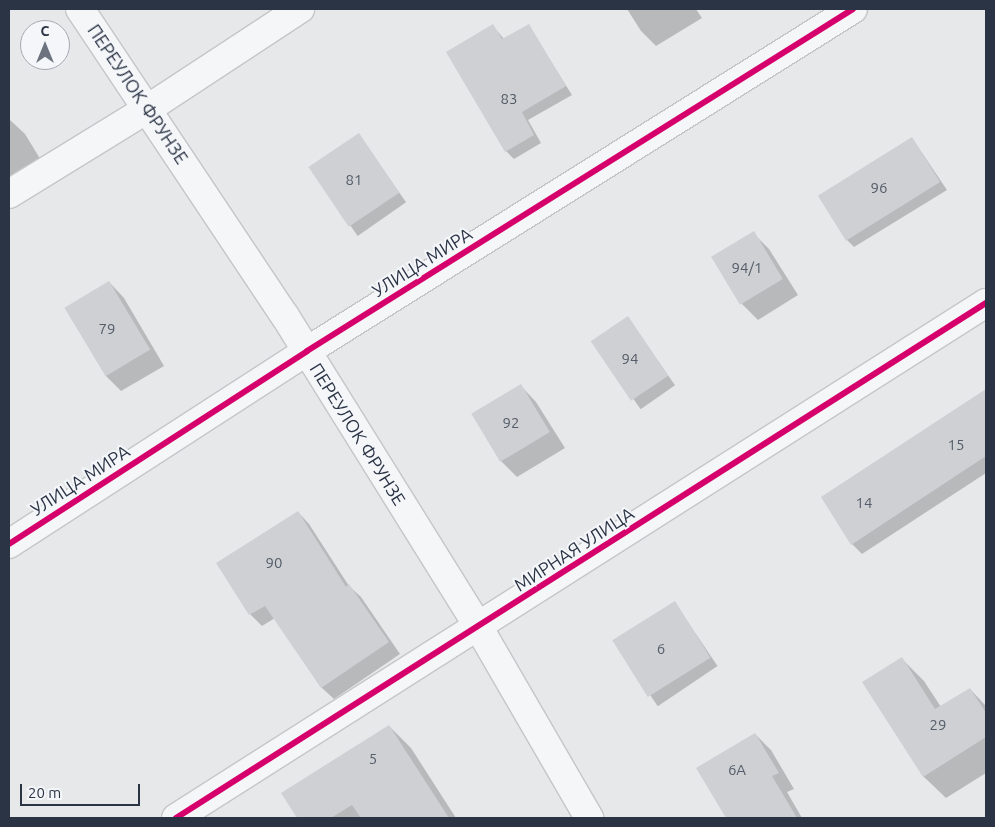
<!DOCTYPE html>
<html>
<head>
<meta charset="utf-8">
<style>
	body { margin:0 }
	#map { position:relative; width:995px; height:827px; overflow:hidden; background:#e6e8ea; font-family:Ubuntu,sans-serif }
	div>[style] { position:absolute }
	.shadow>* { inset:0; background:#0003; transform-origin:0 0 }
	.building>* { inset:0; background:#ced0d3; transform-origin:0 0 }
	.roads { filter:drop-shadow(1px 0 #c4c6c8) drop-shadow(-1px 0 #c4c6c8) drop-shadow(0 1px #c4c6c8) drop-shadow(0 -1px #c4c6c8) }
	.minor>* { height:28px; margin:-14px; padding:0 14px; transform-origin:14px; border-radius:14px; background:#f5f6f7 }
	.tertiary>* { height:28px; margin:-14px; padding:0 14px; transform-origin:14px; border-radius:14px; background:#f5f6f7 }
	.cycleway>* { height:6px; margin:-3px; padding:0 3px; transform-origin:3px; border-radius:3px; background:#d6006c }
	span { translate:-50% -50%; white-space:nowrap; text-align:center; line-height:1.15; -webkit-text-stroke:4px #f4f6f9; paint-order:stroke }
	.number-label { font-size:15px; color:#545c69 }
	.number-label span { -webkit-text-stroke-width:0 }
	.street-label { font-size:18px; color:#2b3445 }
	.frame { position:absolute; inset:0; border:10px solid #2b3445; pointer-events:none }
	.north { position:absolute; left:20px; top:20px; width:50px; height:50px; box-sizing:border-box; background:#f4f6f9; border:1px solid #a4a8b1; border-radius:50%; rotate:0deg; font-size:14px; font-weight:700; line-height:20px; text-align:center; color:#2b3445 }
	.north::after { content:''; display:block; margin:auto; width:18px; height:22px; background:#6c737f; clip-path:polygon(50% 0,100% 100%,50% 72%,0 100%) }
	.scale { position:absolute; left:20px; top:784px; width:120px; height:22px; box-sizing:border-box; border:2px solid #2b3445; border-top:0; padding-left:6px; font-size:15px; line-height:18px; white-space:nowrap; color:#2b3445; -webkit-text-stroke:4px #f4f6f9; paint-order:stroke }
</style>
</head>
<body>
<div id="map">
	<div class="shadow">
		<i style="clip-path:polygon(627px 9px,696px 9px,702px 18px,656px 46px,641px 31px)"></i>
		<i style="clip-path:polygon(528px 25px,572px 95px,528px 120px,541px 143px,514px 159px,506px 151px,493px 26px,504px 39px)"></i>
		<i style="clip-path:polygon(9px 119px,25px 134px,50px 175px,9px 202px)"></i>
		<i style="left:359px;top:135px;width:82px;height:59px;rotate:55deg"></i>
		<i style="clip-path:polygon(912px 138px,947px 190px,854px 247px,846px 239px)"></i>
		<i style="clip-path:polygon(753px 233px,769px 249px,798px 295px,758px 320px,742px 304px)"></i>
		<i style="clip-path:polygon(109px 282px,124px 298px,164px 366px,121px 391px,106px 376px,66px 308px)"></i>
		<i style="left:628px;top:318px;width:82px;height:42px;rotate:55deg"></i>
		<i style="clip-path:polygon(521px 386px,536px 402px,565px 448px,517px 477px,501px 461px,473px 415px)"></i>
		<i style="clip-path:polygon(986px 390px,986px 473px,862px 554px,852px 544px,822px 497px)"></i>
		<i style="clip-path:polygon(298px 512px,309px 524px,349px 586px,361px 597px,400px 654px,334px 699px,322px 688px,275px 618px,262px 626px,250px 614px)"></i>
		<i style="left:675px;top:603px;width:76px;height:72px;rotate:56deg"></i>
		<i style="clip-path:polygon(902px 659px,924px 681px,941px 707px,970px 689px,986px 706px,986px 773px,946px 798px,924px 777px,864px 683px)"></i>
		<i style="clip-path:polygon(389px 726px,411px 748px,456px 818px,299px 818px,283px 794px)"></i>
		<i style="clip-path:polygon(755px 734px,771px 750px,794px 789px,787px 792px,802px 818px,732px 818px,720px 807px)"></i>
	</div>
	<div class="building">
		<i style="clip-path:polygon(493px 24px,502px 39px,529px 24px,566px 86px,522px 112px,534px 135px,505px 152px,446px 52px)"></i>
		<i style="left:359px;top:133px;width:72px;height:61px;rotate:56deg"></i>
		<i style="left:912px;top:137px;width:53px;height:111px;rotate:58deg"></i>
		<i style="left:754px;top:231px;width:56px;height:50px;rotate:59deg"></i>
		<i style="left:109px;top:281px;width:80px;height:52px;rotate:59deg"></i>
		<i style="left:628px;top:316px;width:72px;height:45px;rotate:56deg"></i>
		<i style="left:521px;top:384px;width:56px;height:58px;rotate:59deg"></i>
		<i style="clip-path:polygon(986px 389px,986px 456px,851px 545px,821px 497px)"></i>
		<i style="clip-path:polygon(298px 511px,346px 587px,349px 584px,389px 642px,321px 688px,265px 606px,249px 615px,216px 563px)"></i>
		<i style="left:675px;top:601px;width:67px;height:74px;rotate:58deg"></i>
		<i style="clip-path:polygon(902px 657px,935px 709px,970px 688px,986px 713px,986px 737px,923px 777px,862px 682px)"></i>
		<i style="clip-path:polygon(389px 725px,449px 818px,361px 818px,352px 805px,331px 818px,297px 818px,281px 793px)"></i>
		<i style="clip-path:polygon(755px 733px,779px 773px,772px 776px,797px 818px,726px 818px,696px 768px)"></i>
	</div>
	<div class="roads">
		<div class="minor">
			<i style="left:80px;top:9px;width:369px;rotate:56.3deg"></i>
			<i style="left:285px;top:316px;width:367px;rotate:58.1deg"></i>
			<i style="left:479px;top:628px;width:220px;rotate:59.9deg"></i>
			<i style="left:9px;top:194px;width:164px;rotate:-31.6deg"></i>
			<i style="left:149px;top:108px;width:181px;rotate:-33.3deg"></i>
			<i style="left:176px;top:818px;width:960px;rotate:-32.45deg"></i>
		</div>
		<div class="tertiary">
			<i style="left:9px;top:544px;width:355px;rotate:-32.9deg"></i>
			<i style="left:307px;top:351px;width:644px;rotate:-32.06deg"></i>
		</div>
	</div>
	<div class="cycleway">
		<i style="left:9px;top:544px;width:355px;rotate:-32.9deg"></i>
		<i style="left:307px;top:351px;width:644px;rotate:-32.06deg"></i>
		<i style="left:176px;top:818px;width:960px;rotate:-32.45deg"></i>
	</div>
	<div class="number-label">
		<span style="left:509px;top:99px">83</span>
		<span style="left:354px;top:180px">81</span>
		<span style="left:879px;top:188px">96</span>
		<span style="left:747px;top:268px">94/1</span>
		<span style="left:107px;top:329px">79</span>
		<span style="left:630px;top:359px">94</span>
		<span style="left:511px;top:423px">92</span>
		<span style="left:956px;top:445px">15</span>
		<span style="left:864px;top:503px">14</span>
		<span style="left:274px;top:563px">90</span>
		<span style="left:661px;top:649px">6</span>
		<span style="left:938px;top:725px">29</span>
		<span style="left:373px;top:759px">5</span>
		<span style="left:737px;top:770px">6А</span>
	</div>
	<div class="street-label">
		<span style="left:138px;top:94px;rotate:56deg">ПЕРЕУЛОК ФРУНЗЕ</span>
		<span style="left:422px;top:262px;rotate:-32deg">УЛИЦА МИРА</span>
		<span style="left:358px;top:434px;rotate:58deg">ПЕРЕУЛОК ФРУНЗЕ</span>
		<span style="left:80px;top:480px;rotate:-33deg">УЛИЦА МИРА</span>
		<span style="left:574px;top:549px;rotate:-33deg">МИРНАЯ УЛИЦА</span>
	</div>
	<div class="frame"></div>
	<div class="north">С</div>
	<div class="scale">20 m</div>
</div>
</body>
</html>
